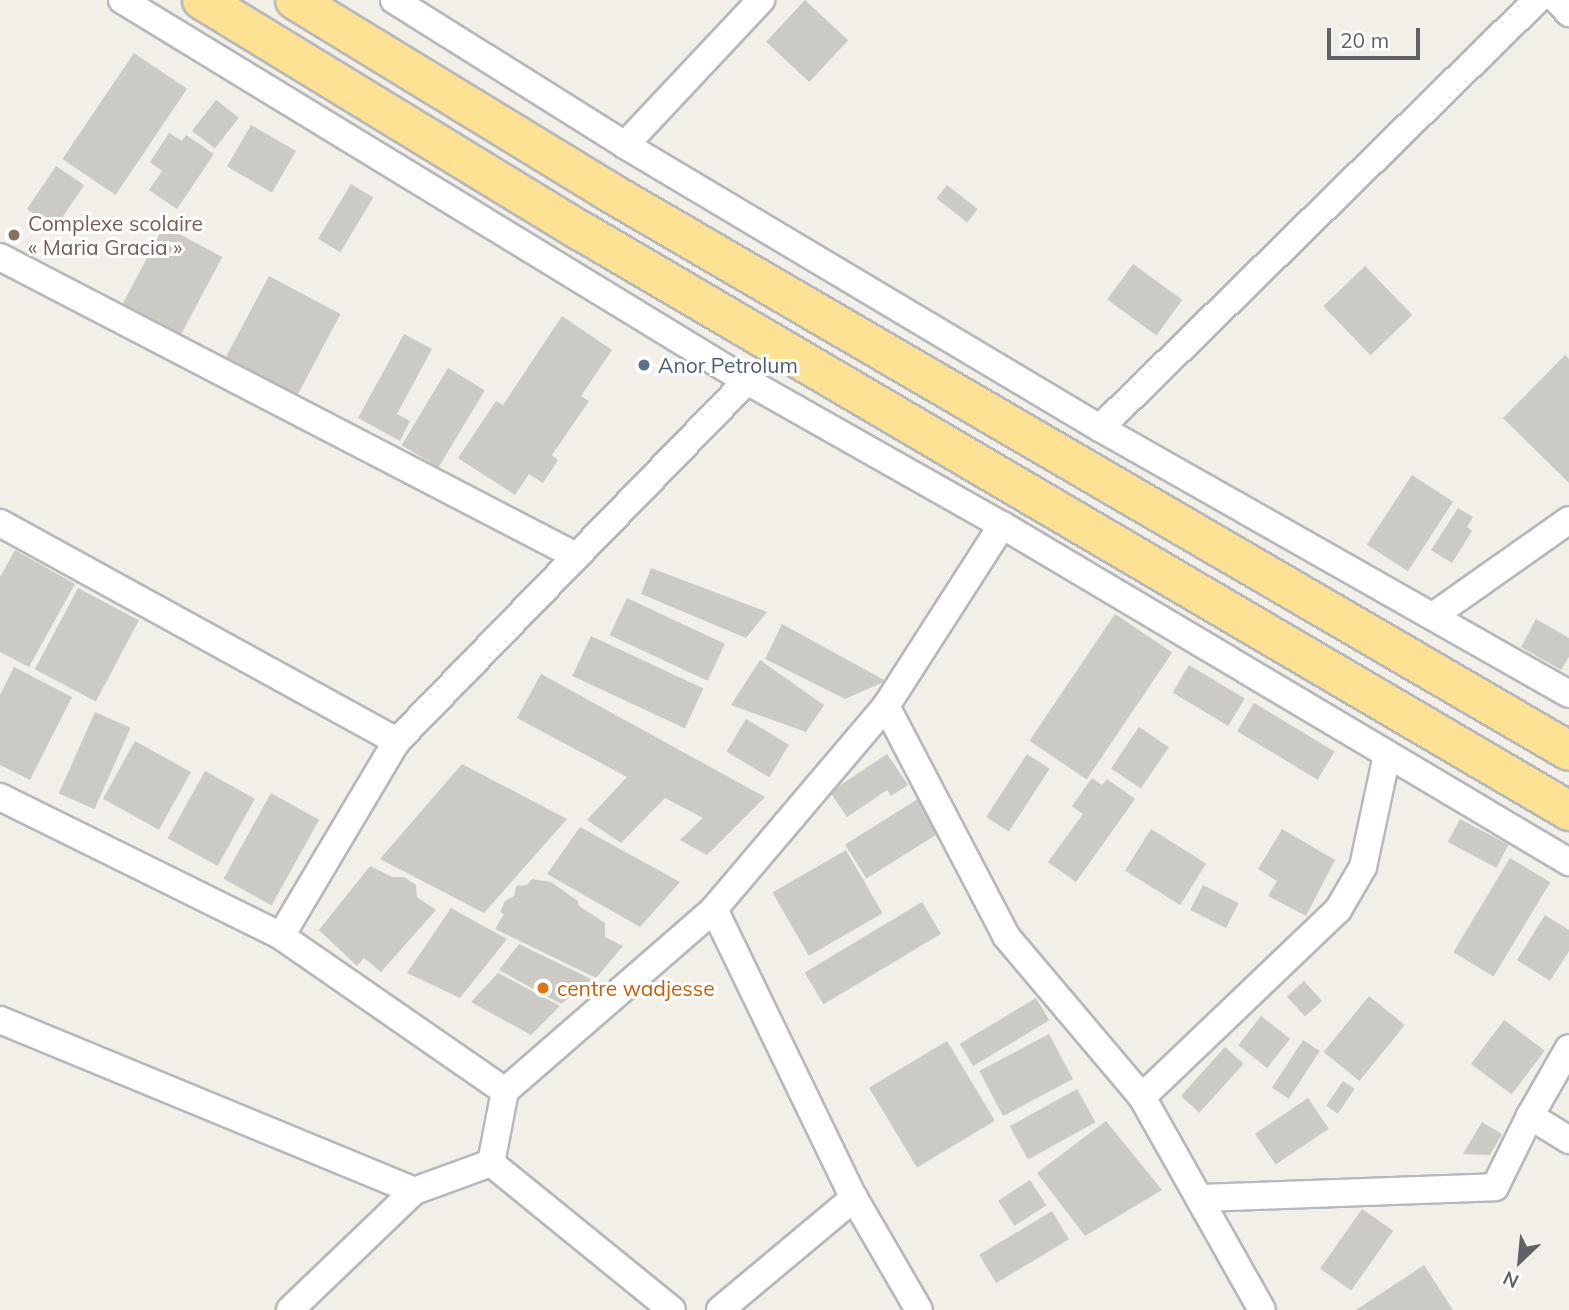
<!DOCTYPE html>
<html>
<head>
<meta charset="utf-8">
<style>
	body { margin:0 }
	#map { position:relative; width:1569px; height:1310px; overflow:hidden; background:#f1efe8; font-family:Mulish,sans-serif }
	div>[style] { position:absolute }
	.building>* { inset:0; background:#cccac5; transform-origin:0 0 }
	.roads { filter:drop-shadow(2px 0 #b5b8bc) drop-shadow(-2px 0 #b5b8bc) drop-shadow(0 2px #b5b8bc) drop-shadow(0 -2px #b5b8bc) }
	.street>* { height:26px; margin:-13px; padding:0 13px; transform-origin:13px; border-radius:13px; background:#fff }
	.highway>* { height:38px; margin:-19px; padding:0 19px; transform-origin:19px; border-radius:19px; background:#fde293 }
	.dots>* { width:19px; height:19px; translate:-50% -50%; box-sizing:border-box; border:4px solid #fff; border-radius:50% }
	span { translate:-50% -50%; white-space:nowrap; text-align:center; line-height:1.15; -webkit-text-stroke:6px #fff; paint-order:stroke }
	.education-label { font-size:21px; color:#785e54 }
	.left { translate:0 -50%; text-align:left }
	.service-label { font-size:21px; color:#4e5e75 }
	.food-label { font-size:21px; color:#c56008 }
	.north { position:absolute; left:1485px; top:1226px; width:70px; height:70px; -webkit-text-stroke:5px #fff; paint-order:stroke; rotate:206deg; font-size:19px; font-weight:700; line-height:28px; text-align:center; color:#5f6368 }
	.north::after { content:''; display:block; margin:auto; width:24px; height:32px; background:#5f6368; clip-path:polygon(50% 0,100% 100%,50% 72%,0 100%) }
	.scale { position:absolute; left:1327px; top:28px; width:93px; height:32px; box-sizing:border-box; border:4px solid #5f6368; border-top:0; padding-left:9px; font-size:21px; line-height:24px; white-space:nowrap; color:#5f6368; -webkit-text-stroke:5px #fff; paint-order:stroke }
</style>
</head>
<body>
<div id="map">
	<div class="building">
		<i style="left:805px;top:0;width:59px;height:57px;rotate:43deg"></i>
		<i style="left:134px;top:53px;width:64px;height:128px;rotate:34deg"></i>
		<i style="left:216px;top:100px;width:29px;height:39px;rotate:38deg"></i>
		<i style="left:251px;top:125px;width:52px;height:48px;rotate:30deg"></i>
		<i style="clip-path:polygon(169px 133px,182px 141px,186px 135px,214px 154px,177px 209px,149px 190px,162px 171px,150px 162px)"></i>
		<i style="left:56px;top:166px;width:34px;height:52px;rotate:34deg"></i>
		<i style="left:351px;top:184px;width:26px;height:64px;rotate:31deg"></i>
		<i style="left:947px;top:185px;width:39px;height:17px;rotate:38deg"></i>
		<i style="left:164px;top:226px;width:66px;height:95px;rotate:28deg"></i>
		<i style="left:1133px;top:264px;width:61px;height:44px;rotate:36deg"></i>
		<i style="left:1365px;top:266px;width:68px;height:58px;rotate:46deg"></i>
		<i style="left:269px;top:276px;width:81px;height:94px;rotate:28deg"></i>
		<i style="clip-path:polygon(562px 316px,612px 350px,581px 396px,589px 401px,552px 455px,558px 460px,543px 483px,529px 474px,515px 495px,458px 458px,496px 401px,503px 405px)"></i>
		<i style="clip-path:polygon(404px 334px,432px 349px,397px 414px,410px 421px,400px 441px,358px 418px)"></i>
		<i style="clip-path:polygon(1565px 355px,1569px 359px,1569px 483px,1503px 418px)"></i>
		<i style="left:448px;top:368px;width:43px;height:90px;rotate:31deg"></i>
		<i style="left:1412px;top:475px;width:49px;height:83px;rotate:33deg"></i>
		<i style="clip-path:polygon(1458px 508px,1473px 517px,1467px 527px,1472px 531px,1452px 563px,1431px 550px)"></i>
		<i style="clip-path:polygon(15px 550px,75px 584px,29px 667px,0 652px,0 577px)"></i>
		<i style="clip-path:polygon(651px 568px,767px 612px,746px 638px,641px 594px)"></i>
		<i style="left:78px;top:588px;width:69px;height:92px;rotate:28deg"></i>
		<i style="left:627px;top:598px;width:108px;height:41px;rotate:25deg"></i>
		<i style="left:1115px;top:614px;width:69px;height:153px;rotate:34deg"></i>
		<i style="clip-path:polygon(1536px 619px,1569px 638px,1569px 657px,1561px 670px,1521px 647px)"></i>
		<i style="clip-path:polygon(782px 624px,886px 681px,845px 699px,765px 659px)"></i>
		<i style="left:591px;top:636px;width:124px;height:44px;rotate:25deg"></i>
		<i style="clip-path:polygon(760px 660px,824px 705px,806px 732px,731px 705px)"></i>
		<i style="left:1189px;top:665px;width:65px;height:32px;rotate:31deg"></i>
		<i style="clip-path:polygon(14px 667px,72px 697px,30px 780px,0 765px,0 695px)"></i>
		<i style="clip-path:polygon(541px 674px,765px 797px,707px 855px,680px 840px,703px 818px,665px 798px,621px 843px,587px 820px,627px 777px,517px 718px)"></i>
		<i style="left:1254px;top:703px;width:94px;height:33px;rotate:31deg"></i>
		<i style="left:95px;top:712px;width:39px;height:89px;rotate:24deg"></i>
		<i style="left:746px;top:719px;width:50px;height:38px;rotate:31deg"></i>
		<i style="left:1139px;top:727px;width:36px;height:50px;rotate:34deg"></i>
		<i style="left:135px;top:741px;width:64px;height:66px;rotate:29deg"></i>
		<i style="clip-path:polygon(887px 754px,908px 785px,891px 796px,887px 790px,847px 817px,830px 792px)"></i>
		<i style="left:1027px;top:754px;width:27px;height:75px;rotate:33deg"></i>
		<i style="clip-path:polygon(462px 764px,567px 819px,484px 913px,380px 859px)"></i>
		<i style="left:205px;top:771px;width:57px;height:77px;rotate:29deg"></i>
		<i style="clip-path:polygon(1092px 778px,1102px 785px,1107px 779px,1135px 799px,1076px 882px,1048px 862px,1083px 814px,1072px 806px)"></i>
		<i style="left:271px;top:793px;width:55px;height:98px;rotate:29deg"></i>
		<i style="left:918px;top:799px;width:40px;height:86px;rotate:58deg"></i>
		<i style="left:1460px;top:819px;width:55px;height:26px;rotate:28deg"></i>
		<i style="clip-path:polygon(580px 827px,680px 882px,640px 927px,547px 874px)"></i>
		<i style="left:1151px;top:829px;width:65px;height:49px;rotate:32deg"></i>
		<i style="clip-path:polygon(1282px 829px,1335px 860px,1306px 916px,1268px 896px,1277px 881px,1258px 869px)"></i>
		<i style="left:846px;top:850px;width:73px;height:85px;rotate:60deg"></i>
		<i style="left:1510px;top:858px;width:47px;height:110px;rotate:31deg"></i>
		<i style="clip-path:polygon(370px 866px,392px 877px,404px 877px,416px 885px,417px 897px,436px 910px,381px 972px,364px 958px,357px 966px,319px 930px)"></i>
		<i style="clip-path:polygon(532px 879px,551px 882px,578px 901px,579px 906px,605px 923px,605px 937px,623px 946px,596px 978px,495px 929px,504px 914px,500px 912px,505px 901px,514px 896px,516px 886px,527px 885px)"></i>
		<i style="left:1203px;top:885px;width:40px;height:28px;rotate:27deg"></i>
		<i style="left:922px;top:902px;width:37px;height:137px;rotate:59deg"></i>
		<i style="clip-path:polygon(451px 908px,507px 939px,460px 998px,407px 973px)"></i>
		<i style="clip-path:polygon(1545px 915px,1569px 930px,1569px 951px,1550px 981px,1517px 960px)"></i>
		<i style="clip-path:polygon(519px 944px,593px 980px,561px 1004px,499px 970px)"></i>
		<i style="clip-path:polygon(498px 973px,560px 1006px,531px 1035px,471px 1002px)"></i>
		<i style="left:1304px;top:981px;width:27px;height:23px;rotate:48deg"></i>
		<i style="left:1369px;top:996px;width:46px;height:72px;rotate:39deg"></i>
		<i style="left:1036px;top:998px;width:26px;height:89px;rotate:59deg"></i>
		<i style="left:1261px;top:1016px;width:37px;height:37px;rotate:38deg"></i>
		<i style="left:1504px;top:1020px;width:51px;height:55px;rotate:37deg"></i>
		<i style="left:1049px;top:1034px;width:51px;height:79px;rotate:62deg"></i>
		<i style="left:1303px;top:1040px;width:20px;height:57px;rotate:33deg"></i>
		<i style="left:947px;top:1041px;width:93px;height:91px;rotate:59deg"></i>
		<i style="left:1225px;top:1047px;width:25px;height:66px;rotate:42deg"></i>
		<i style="left:1343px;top:1081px;width:14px;height:30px;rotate:34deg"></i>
		<i style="left:1077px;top:1089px;width:38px;height:77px;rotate:61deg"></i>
		<i style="left:1308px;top:1098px;width:37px;height:64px;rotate:56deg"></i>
		<i style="clip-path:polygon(1106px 1121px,1162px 1190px,1085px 1236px,1037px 1173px)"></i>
		<i style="clip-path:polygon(1482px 1122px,1502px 1134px,1490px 1155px,1463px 1154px)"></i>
		<i style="left:1030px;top:1180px;width:30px;height:38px;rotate:57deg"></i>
		<i style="left:1362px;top:1209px;width:38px;height:73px;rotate:35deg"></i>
		<i style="left:1052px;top:1211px;width:33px;height:85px;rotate:59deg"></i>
		<i style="clip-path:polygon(1424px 1265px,1453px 1310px,1356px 1310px)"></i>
	</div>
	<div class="roads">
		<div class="street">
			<i style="left:122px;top:0;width:732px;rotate:31.37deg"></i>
			<i style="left:747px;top:381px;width:293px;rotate:29.5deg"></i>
			<i style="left:1002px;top:525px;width:660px;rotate:30.73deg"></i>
			<i style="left:394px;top:0;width:273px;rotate:32.1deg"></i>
			<i style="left:625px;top:145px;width:553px;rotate:30.79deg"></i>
			<i style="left:1100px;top:428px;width:539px;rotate:29.56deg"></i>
			<i style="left:1557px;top:0;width:18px;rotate:47deg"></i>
			<i style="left:625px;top:145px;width:199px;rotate:-46.8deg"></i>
			<i style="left:0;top:257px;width:649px;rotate:27.43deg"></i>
			<i style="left:1100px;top:428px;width:612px;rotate:-44.4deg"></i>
			<i style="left:0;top:523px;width:453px;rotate:28.8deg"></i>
			<i style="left:1433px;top:616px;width:166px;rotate:-35.2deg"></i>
			<i style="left:886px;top:706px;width:259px;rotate:62.4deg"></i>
			<i style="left:1006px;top:936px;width:211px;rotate:49.8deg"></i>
			<i style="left:1142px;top:1097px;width:244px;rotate:60.6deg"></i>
			<i style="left:0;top:797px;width:313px;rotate:26.3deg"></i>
			<i style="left:281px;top:936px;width:272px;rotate:34.7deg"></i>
			<i style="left:714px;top:909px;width:321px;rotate:64.2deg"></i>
			<i style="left:854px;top:1198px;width:129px;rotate:59.9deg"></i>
			<i style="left:281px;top:936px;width:227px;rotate:-59.3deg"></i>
			<i style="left:397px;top:741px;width:502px;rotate:-45.81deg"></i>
			<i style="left:0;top:1020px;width:448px;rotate:22.4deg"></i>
			<i style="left:1142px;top:1097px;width:271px;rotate:-43.7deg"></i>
			<i style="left:1338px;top:910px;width:50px;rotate:-59.8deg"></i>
			<i style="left:1363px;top:867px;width:115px;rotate:-77.9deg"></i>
			<i style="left:1530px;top:1116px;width:46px;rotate:31.6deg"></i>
			<i style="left:491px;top:1163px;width:73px;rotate:-79deg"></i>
			<i style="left:505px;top:1091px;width:277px;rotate:-41deg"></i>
			<i style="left:714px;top:909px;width:266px;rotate:-49.7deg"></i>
			<i style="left:886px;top:706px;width:215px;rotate:-57.3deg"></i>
			<i style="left:491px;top:1163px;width:233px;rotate:39.1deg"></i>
			<i style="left:1201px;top:1198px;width:294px;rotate:-2.1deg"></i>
			<i style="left:1495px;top:1187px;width:79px;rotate:-63.8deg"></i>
			<i style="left:1530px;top:1116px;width:78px;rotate:-60.2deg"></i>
			<i style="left:290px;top:1310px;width:172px;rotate:-43.8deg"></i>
			<i style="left:414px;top:1191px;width:82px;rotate:-20deg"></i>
			<i style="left:720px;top:1310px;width:175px;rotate:-39.9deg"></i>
		</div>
		<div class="highway">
			<i style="left:202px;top:0;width:444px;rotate:31.4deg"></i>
			<i style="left:581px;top:231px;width:1146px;rotate:30.41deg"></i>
			<i style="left:295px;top:0;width:364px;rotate:31.4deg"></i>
			<i style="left:606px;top:190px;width:1114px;rotate:30.22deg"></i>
		</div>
	</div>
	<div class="dots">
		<i style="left:14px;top:235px;background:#8d6e63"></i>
		<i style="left:644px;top:365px;background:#5c6f8a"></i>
		<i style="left:543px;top:988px;background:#e8710a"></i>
	</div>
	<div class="education-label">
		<span class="left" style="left:28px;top:235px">Complexe scolaire<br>« Maria Gracia »</span>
	</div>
	<div class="service-label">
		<span class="left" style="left:658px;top:365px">Anor Petrolum</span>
	</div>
	<div class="food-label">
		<span class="left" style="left:557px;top:988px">centre wadjesse</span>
	</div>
	<div class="north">N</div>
	<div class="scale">20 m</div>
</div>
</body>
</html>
